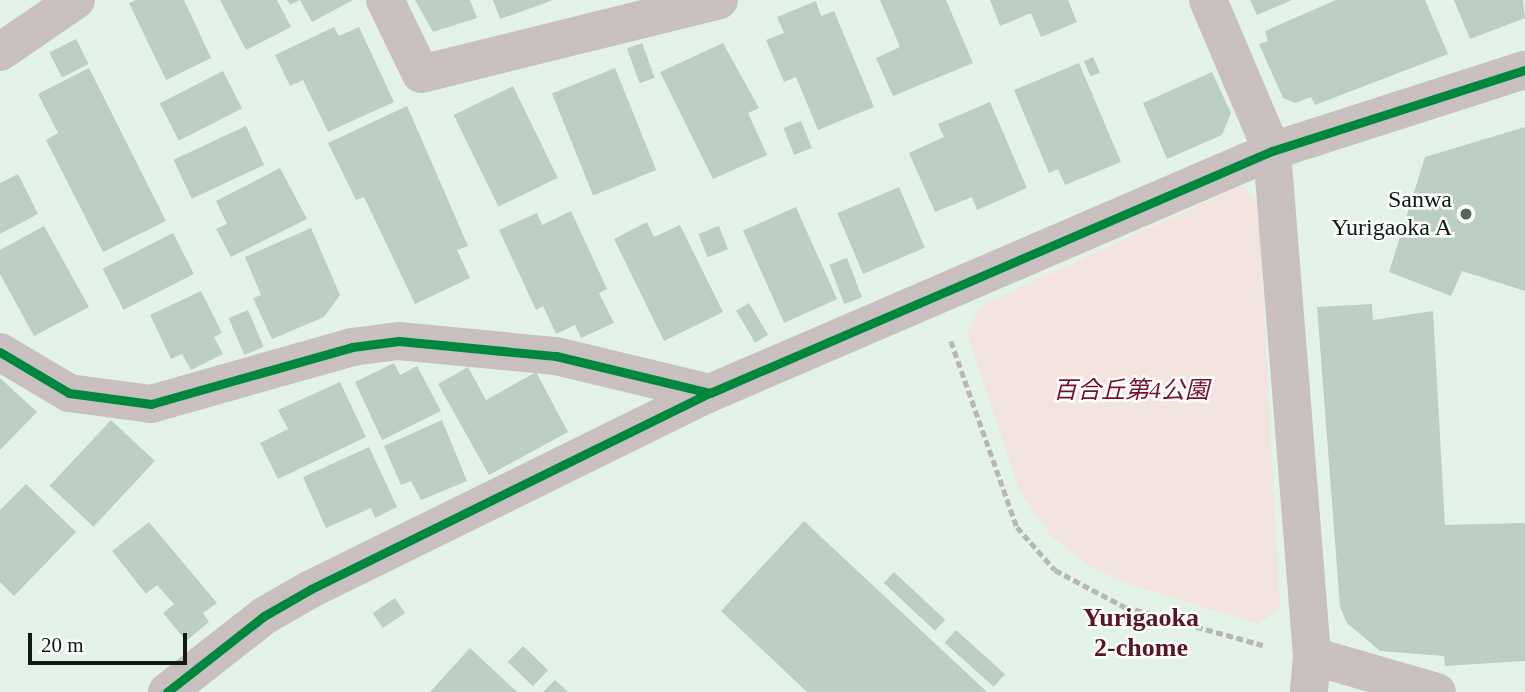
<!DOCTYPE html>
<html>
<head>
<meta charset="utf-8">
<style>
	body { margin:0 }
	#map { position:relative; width:1525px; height:692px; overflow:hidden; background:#e2f2e7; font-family:"Times New Roman","Noto Sans JP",serif }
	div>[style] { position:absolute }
	.green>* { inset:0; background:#f2e3df }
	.building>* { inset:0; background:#bacfc2; transform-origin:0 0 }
	.path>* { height:4.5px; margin-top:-2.25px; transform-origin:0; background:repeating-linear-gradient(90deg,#b8b6b2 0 7px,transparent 0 10.5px) }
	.minor>* { height:38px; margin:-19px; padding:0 19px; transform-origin:19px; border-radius:19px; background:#c8bfbe }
	.cycleway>* { height:9px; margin:-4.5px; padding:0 4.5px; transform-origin:4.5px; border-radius:4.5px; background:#00873e }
	.dots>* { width:19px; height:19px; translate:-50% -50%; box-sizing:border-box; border:4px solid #fdfdfd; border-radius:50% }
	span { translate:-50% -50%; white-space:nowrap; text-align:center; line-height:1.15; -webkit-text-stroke:5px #fdfdfd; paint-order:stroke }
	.poi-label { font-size:24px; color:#0f1a13 }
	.right { translate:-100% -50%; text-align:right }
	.park-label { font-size:24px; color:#731228; font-style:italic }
	.neighbourhood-label { font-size:26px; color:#5b1623; font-weight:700 }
	.scale { position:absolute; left:28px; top:633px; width:159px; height:32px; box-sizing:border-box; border:4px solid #0f1a13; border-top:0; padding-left:9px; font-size:21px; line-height:24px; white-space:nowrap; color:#0f1a13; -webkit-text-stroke:5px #fdfdfd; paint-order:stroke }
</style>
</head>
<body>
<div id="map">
	<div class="green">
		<i style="clip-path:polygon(1241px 186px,1258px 201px,1280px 608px,1258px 624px,1132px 585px,1091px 567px,1050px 535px,1020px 491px,967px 333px,980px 306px)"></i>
	</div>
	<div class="building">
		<i style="clip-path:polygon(136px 0,184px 0,211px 58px,166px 80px,129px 3px)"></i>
		<i style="clip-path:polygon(220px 0,277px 0,291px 27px,246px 50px)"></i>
		<i style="clip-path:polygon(287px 0,353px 0,312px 22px,300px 0,290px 5px)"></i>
		<i style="clip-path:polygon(415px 0,470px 0,477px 18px,433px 32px)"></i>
		<i style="clip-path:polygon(493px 0,553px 0,500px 19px)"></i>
		<i style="clip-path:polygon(880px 0,946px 0,973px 63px,893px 96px,876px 58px,900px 47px)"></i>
		<i style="clip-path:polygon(990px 0,1068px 0,1077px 22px,1041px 37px,1031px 13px,1000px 26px)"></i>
		<i style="clip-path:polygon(1250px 0,1292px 0,1257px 15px)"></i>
		<i style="clip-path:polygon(1336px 0,1425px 0,1448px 54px,1315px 105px,1311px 97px,1295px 103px,1283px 98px,1259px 44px,1268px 41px,1265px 31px)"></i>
		<i style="clip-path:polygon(1454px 0,1523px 0,1525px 18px,1470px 39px)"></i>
		<i style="clip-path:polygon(816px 1px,821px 16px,834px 11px,874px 107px,818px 130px,796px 77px,784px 82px,766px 40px,784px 33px,777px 17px)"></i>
		<i style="clip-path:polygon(334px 27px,339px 36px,359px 27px,394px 102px,328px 132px,303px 80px,290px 86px,275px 55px)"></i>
		<i style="left:76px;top:39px;width:28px;height:30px;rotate:63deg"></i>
		<i style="left:642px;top:43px;width:37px;height:16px;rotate:70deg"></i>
		<i style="clip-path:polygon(723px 43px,759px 108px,748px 113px,767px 155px,713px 179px,660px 72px)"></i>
		<i style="left:1093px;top:57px;width:17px;height:10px;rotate:66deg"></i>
		<i style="clip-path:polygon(1079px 63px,1121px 162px,1065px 185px,1058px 169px,1049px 173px,1014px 90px)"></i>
		<i style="clip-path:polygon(89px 68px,166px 221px,103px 252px,46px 140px,58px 133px,38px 94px)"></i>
		<i style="left:615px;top:68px;width:110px;height:68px;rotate:68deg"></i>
		<i style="left:223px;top:71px;width:42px;height:71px;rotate:63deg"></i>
		<i style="clip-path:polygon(1212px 72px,1231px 113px,1222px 135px,1167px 159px,1143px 103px)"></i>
		<i style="left:513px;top:86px;width:102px;height:66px;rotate:64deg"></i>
		<i style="clip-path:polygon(990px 102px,1027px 188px,977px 210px,972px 197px,935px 212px,909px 153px,944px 137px,938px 124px)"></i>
		<i style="clip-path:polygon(407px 106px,468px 246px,457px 250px,470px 278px,415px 304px,364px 197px,356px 200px,328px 143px)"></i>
		<i style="left:801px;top:121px;width:29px;height:19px;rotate:68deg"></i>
		<i style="left:246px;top:126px;width:43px;height:80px;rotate:65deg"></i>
		<i style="clip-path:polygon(1525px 127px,1525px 291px,1462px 271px,1451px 296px,1389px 272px,1425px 157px)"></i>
		<i style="clip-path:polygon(280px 168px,307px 219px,231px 257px,216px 229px,227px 224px,216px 201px)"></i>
		<i style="clip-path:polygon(18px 174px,38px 214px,0 234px,0 183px)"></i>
		<i style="left:899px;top:187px;width:66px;height:67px;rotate:67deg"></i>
		<i style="left:796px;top:207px;width:101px;height:58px;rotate:66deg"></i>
		<i style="clip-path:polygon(571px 211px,607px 289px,599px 293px,614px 323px,581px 338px,575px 325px,556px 334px,543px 306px,536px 310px,499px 230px,537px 213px,542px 225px)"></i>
		<i style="clip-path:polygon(647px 222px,654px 237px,680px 225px,723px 312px,664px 341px,614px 239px)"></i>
		<i style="clip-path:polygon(44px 226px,89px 307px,34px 336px,0 274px,0 250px)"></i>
		<i style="left:719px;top:226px;width:25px;height:22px;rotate:69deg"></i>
		<i style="clip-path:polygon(311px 228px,340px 295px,324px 317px,272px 339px,253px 298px,261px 295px,245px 257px)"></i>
		<i style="left:173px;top:233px;width:46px;height:79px;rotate:63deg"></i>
		<i style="left:847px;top:258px;width:42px;height:19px;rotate:69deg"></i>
		<i style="clip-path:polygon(201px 291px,222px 333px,214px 337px,223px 354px,191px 370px,182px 354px,171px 359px,150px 315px)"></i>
		<i style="left:749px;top:303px;width:37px;height:15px;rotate:59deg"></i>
		<i style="clip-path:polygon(1372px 304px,1373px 320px,1433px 311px,1445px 525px,1525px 523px,1525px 661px,1445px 666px,1444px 656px,1380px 651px,1347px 623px,1340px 607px,1317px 307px)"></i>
		<i style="left:248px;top:310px;width:40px;height:21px;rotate:67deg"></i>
		<i style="clip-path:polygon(394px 363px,400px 375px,417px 366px,441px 411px,382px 440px,355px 382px)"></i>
		<i style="clip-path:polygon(468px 367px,486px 400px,536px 372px,568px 432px,489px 475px,438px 384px)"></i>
		<i style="clip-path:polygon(0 378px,37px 412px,0 450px)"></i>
		<i style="clip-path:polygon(340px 382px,366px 437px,278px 479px,260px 443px,288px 429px,278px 410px)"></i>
		<i style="left:111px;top:420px;width:60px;height:90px;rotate:43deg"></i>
		<i style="clip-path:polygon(442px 420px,467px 481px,421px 500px,411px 481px,401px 485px,384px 446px)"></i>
		<i style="clip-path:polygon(369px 447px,397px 507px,375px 518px,371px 508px,326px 528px,303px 477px)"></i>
		<i style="clip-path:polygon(26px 484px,76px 532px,14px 596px,0 582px,0 510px)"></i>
		<i style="clip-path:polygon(804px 521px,987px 692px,807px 692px,721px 611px)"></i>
		<i style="clip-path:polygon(149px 522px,217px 603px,203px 613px,209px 622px,186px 641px,163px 613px,174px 604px,157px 585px,146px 594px,112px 551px)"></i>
		<i style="left:894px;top:572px;width:70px;height:15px;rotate:43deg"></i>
		<i style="left:395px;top:598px;width:18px;height:27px;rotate:56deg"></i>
		<i style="left:956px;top:630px;width:66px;height:17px;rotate:42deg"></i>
		<i style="left:523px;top:646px;width:35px;height:22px;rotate:44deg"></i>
		<i style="clip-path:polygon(470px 648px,517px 692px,430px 692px)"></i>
		<i style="clip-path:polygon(555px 680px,568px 692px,543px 692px)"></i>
	</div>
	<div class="path">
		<i style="left:951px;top:341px;width:197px;rotate:70.5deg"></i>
		<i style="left:1017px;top:527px;width:57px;rotate:48.5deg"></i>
		<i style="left:1055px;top:570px;width:79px;rotate:27.9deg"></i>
		<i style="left:1125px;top:607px;width:143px;rotate:15.4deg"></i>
	</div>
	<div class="minor">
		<i style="left:385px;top:0;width:82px;rotate:64.1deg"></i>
		<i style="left:421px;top:74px;width:307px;rotate:-13.9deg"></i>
		<i style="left:1208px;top:0;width:164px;rotate:67deg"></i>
		<i style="left:1272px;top:151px;width:507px;rotate:85.47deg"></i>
		<i style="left:1312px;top:656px;width:36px;rotate:95deg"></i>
		<i style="left:0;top:52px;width:92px;rotate:-34.4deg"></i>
		<i style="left:0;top:352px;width:80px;rotate:30.7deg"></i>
		<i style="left:69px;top:393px;width:83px;rotate:7.6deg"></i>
		<i style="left:151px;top:404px;width:209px;rotate:-15.8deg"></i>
		<i style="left:352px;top:347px;width:47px;rotate:-7.3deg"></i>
		<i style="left:399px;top:341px;width:158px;rotate:5.5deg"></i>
		<i style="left:556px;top:356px;width:158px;rotate:13.5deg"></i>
		<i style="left:1312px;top:656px;width:130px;rotate:16.1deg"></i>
		<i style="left:167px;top:692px;width:123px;rotate:-38.1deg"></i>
		<i style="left:264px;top:616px;width:54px;rotate:-29.9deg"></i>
		<i style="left:311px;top:589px;width:445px;rotate:-26.2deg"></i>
		<i style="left:710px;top:393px;width:612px;rotate:-23.3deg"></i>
		<i style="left:1272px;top:151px;width:266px;rotate:-17.8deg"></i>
	</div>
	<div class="cycleway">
		<i style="left:0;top:352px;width:80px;rotate:30.7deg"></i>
		<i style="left:69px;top:393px;width:83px;rotate:7.6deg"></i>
		<i style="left:151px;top:404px;width:209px;rotate:-15.8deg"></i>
		<i style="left:352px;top:347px;width:47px;rotate:-7.3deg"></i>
		<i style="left:399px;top:341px;width:158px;rotate:5.5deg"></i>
		<i style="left:556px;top:356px;width:158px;rotate:13.5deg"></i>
		<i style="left:167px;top:692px;width:123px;rotate:-38.1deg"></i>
		<i style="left:264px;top:616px;width:54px;rotate:-29.9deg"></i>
		<i style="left:311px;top:589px;width:445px;rotate:-26.2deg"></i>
		<i style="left:710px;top:393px;width:612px;rotate:-23.3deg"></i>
		<i style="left:1272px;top:151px;width:266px;rotate:-17.8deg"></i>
	</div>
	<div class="dots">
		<i style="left:1466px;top:214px;background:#59665d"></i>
	</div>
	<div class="poi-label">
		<span class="right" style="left:1452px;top:214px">Sanwa<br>Yurigaoka A</span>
	</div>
	<div class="park-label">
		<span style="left:1131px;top:391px">百合丘第4公園</span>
	</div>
	<div class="neighbourhood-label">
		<span style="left:1141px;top:633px">Yurigaoka<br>2-chome</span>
	</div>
	<div class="scale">20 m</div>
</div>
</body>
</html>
